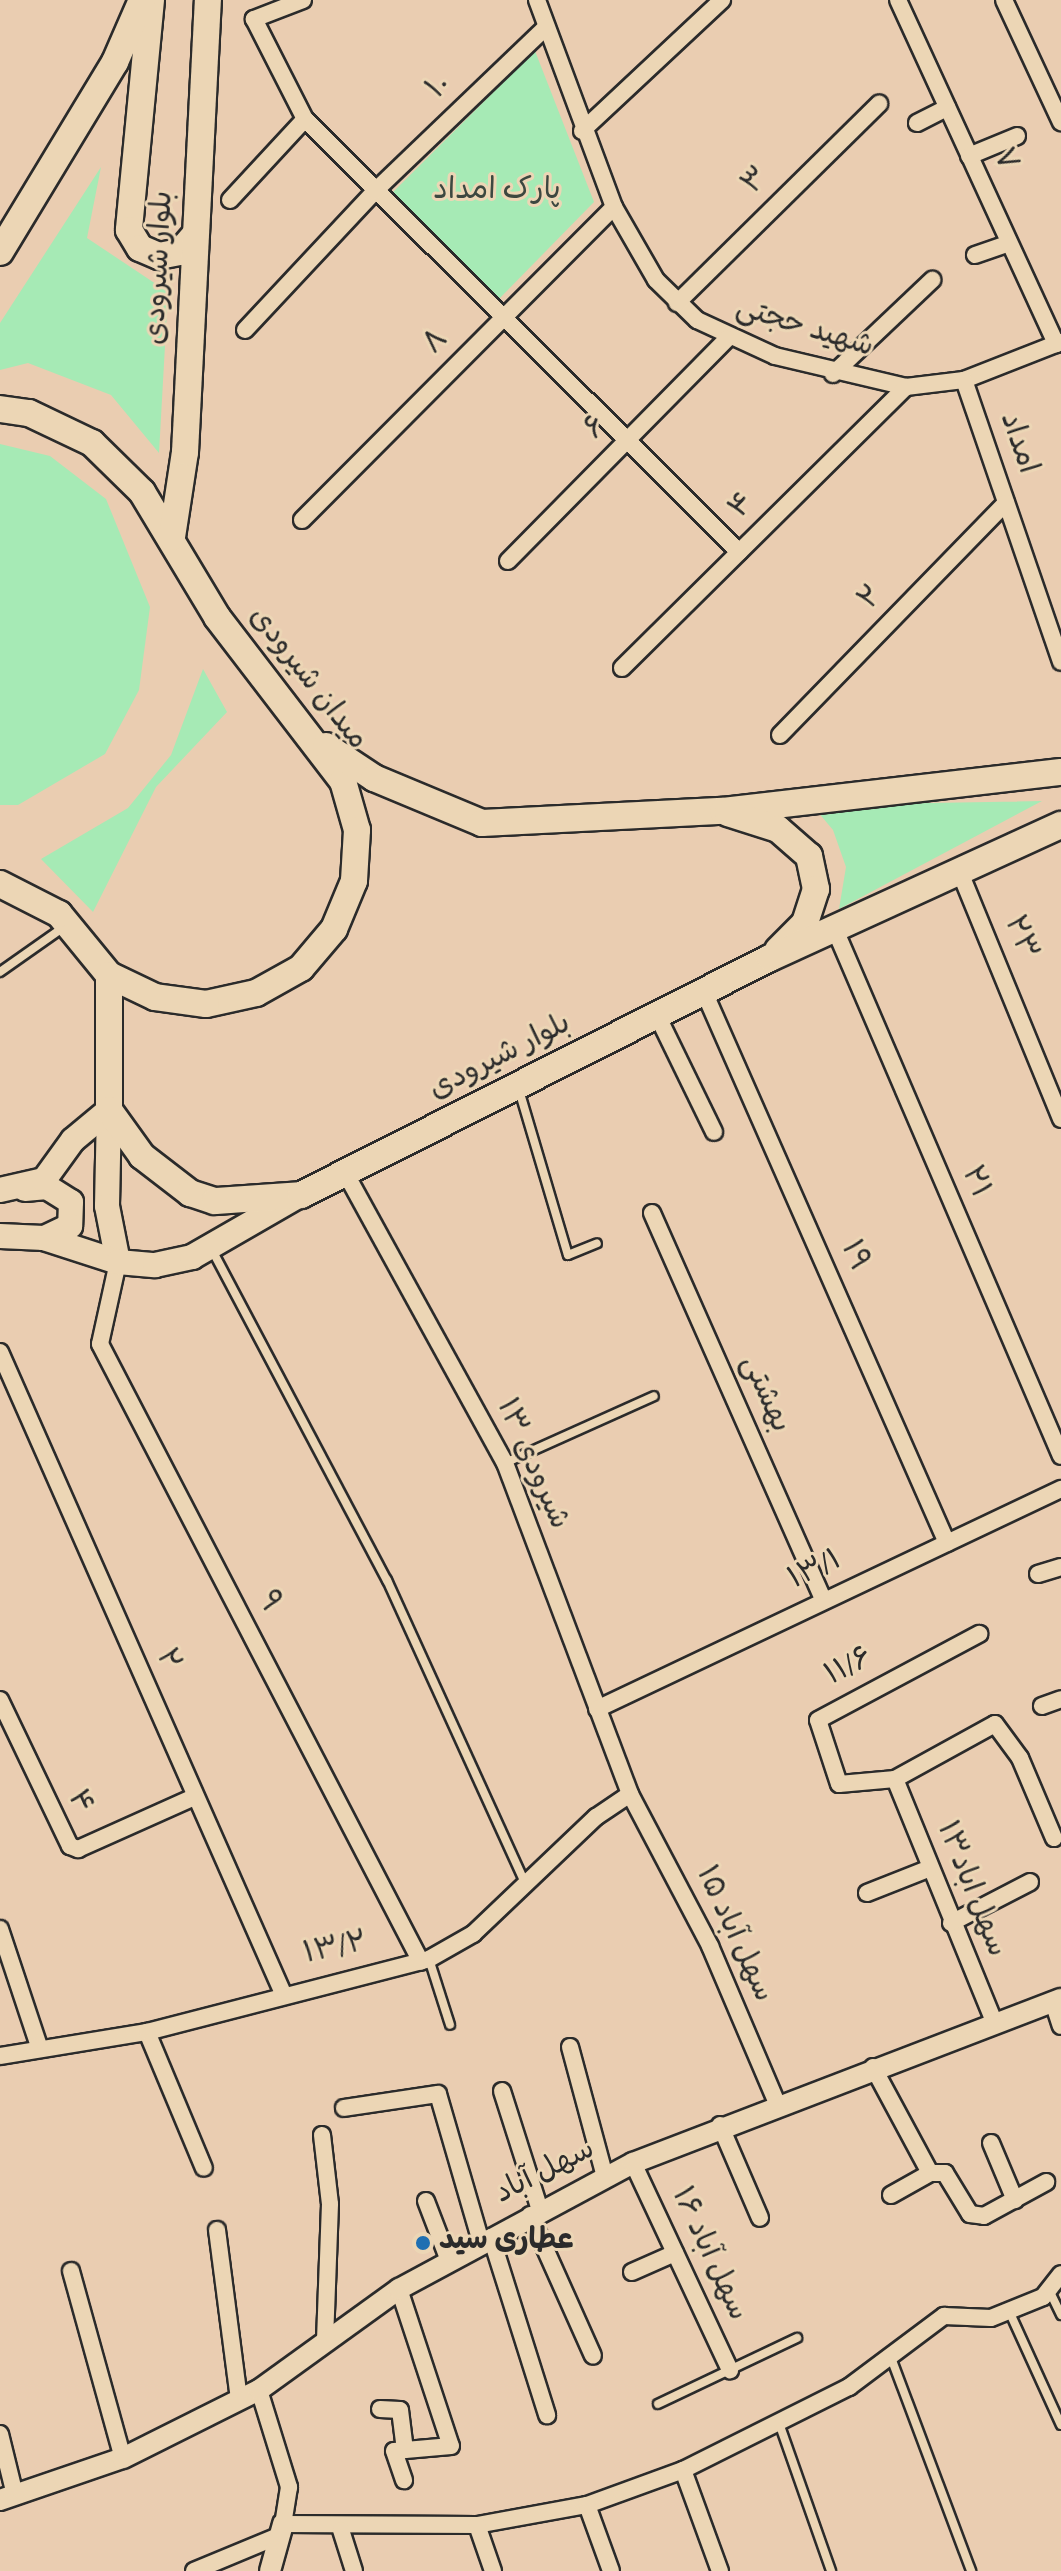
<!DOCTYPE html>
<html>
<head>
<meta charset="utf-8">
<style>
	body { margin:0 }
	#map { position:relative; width:1061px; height:2571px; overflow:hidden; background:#eacdb1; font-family:Dekko,"Playpen Sans Arabic",sans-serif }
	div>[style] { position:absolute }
	.green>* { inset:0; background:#a6eab5 }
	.roads { filter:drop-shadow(2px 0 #2b2b2b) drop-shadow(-2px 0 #2b2b2b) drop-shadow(0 2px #2b2b2b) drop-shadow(0 -2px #2b2b2b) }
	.service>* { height:8px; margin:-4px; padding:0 4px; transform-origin:4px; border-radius:4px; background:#ecd6b5 }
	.minor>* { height:16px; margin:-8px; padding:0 8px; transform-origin:8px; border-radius:8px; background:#ecd6b5 }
	.tertiary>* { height:20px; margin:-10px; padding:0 10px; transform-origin:10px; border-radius:10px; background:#ecd6b5 }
	.secondary>* { height:24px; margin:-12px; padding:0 12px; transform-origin:12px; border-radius:12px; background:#ecd6b5 }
	.primary>* { height:26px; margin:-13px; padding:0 13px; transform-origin:13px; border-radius:13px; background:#ecd6b5 }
	.dots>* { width:22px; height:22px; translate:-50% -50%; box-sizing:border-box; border:4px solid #ecd6b5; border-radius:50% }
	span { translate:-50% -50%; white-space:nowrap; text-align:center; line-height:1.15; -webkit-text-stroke:6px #ecd6b5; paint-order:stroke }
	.street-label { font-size:30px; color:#2b2b2b }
	.park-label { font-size:30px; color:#3d4840 }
	.poi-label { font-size:30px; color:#2b2b2b; font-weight:700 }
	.left { translate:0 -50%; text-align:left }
</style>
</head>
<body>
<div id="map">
	<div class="green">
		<i style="clip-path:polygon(535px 51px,594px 202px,496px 302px,390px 195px)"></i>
		<i style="clip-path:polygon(101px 167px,87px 238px,168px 292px,159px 453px,111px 395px,28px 363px,0 370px,0 323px)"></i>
		<i style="clip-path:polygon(0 444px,50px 456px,106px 499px,150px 607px,139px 690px,105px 754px,18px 805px,0 805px)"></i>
		<i style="clip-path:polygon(203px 669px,227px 712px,156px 787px,93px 912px,41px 859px,128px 808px,171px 755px)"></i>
		<i style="clip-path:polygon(1042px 801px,839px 909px,846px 867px,833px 830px,812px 805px)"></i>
	</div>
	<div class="roads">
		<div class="service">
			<i style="left:0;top:972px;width:78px;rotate:-35.1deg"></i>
			<i style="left:519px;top:1090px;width:172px;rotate:73.5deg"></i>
			<i style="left:568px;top:1255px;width:31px;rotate:-22deg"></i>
			<i style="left:212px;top:1250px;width:374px;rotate:62.1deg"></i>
			<i style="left:387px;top:1580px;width:333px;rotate:65.5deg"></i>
			<i style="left:505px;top:1463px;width:163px;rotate:-24.2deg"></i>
			<i style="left:429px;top:1959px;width:69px;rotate:72.3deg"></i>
			<i style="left:1049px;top:2290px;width:28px;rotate:64deg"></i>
			<i style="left:1009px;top:2311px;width:125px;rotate:65.5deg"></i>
			<i style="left:890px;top:2355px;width:231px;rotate:69.4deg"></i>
			<i style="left:658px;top:2404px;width:154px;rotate:-25.4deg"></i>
			<i style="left:779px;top:2423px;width:157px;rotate:70.6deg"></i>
		</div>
		<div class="minor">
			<i style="left:303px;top:0;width:53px;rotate:158.8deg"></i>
			<i style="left:254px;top:19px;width:112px;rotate:63deg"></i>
			<i style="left:305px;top:119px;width:613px;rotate:44.93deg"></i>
			<i style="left:537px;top:0;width:221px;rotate:69.6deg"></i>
			<i style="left:614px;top:207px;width:84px;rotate:60.1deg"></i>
			<i style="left:656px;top:280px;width:57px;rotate:44.3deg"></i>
			<i style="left:697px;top:320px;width:86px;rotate:24.8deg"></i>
			<i style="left:775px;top:356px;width:135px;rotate:13.3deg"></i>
			<i style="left:906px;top:387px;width:58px;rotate:-6.9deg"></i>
			<i style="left:964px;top:380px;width:104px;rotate:-21.4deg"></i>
			<i style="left:898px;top:0;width:379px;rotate:65.3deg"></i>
			<i style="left:1004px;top:0;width:135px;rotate:65deg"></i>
			<i style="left:917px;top:123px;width:34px;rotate:-27deg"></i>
			<i style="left:582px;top:131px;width:192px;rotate:-43.1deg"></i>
			<i style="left:969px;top:156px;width:52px;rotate:-22.6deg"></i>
			<i style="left:230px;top:200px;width:110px;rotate:-47.2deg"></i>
			<i style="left:975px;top:255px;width:36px;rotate:-19deg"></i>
			<i style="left:677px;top:303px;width:284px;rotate:-44.6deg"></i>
			<i style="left:245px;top:330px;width:190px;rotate:-46.9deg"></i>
			<i style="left:375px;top:191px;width:237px;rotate:-43.8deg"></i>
			<i style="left:833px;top:374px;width:137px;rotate:-43.5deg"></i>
			<i style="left:964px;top:380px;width:298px;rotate:71deg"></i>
			<i style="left:302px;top:520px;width:442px;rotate:-45.1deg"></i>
			<i style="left:508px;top:561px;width:312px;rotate:-45.4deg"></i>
			<i style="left:622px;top:668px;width:400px;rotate:-44.7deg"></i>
			<i style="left:780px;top:735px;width:324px;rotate:-45.8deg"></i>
			<i style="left:959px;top:870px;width:269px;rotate:67.7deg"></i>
			<i style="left:836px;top:932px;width:570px;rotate:66.76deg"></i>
			<i style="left:705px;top:994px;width:600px;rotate:66.21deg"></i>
			<i style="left:657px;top:1015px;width:130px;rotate:64deg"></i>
			<i style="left:346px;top:1174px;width:330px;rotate:61.2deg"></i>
			<i style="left:505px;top:1463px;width:354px;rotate:69.3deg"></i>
			<i style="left:630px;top:1794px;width:172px;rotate:62.2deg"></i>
			<i style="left:710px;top:1946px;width:171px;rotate:66.9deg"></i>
			<i style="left:652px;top:1213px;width:421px;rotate:66.1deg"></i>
			<i style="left:118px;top:1262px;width:84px;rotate:102.4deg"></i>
			<i style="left:100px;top:1344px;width:696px;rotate:62.55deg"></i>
			<i style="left:0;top:1352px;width:698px;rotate:66.19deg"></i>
			<i style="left:1038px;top:1574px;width:24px;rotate:-17deg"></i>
			<i style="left:0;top:1700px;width:162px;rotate:64.4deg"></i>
			<i style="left:70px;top:1846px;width:9px;rotate:21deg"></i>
			<i style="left:78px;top:1849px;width:127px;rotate:-24.1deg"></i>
			<i style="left:1042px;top:1706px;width:20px;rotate:-20deg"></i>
			<i style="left:597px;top:1709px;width:514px;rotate:-25.37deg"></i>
			<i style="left:895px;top:1779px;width:56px;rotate:174.9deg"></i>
			<i style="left:839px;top:1784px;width:67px;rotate:-108.2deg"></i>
			<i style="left:818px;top:1720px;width:183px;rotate:-28.1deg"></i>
			<i style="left:895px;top:1779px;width:262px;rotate:67.8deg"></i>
			<i style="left:895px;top:1779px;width:114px;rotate:-28.8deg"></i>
			<i style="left:995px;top:1724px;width:42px;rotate:53.7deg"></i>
			<i style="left:1020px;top:1758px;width:87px;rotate:67deg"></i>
			<i style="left:867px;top:1893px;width:66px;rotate:-21.5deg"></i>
			<i style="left:951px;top:1923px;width:89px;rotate:-27.4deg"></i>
			<i style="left:0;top:1929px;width:126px;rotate:71.6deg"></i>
			<i style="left:1053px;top:2002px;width:25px;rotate:72deg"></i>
			<i style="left:147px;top:2032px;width:147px;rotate:67.3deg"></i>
			<i style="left:570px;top:2047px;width:135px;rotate:74.9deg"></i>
			<i style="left:0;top:2056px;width:149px;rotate:-9.3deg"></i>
			<i style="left:147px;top:2032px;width:291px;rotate:-14.5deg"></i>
			<i style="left:429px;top:1959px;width:51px;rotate:-29.6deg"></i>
			<i style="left:473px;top:1934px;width:170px;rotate:-43.6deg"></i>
			<i style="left:596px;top:1817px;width:41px;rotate:-34.1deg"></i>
			<i style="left:873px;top:2067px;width:120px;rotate:61.7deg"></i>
			<i style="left:930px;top:2173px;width:15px"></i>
			<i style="left:945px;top:2173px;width:48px;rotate:58.6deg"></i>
			<i style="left:970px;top:2214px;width:14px;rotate:8deg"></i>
			<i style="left:984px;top:2216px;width:71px;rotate:-28.7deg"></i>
			<i style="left:502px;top:2091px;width:125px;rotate:72.3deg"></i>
			<i style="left:344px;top:2108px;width:95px;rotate:-8.5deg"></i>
			<i style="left:438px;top:2094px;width:154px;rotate:73.8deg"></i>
			<i style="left:720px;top:2125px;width:101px;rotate:66.7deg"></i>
			<i style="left:322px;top:2135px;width:69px;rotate:83.4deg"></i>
			<i style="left:330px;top:2204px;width:138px;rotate:92.1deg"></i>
			<i style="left:991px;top:2143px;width:62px;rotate:67.2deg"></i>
			<i style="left:633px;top:2163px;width:229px;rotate:64.9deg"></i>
			<i style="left:891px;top:2195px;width:45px;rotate:-29.4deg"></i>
			<i style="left:426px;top:2201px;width:64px;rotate:69deg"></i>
			<i style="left:530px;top:2215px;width:154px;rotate:65.9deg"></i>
			<i style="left:217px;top:2230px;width:170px;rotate:82.6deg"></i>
			<i style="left:491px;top:2237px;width:187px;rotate:72.5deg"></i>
			<i style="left:71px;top:2271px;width:194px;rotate:74.5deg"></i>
			<i style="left:632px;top:2272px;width:47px;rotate:-23.8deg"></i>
			<i style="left:399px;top:2289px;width:165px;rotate:71.7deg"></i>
			<i style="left:451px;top:2446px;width:57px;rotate:175deg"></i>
			<i style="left:394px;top:2451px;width:31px;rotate:71deg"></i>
			<i style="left:259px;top:2390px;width:102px;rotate:72.8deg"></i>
			<i style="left:289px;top:2487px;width:37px;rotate:99deg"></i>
			<i style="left:283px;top:2524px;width:194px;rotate:0.3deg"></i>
			<i style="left:477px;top:2525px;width:112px;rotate:-10.3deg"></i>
			<i style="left:587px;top:2505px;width:102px;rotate:-20deg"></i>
			<i style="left:683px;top:2470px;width:186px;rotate:-26.6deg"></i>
			<i style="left:849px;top:2387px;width:119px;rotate:-36.8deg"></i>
			<i style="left:944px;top:2316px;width:47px;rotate:2.4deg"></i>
			<i style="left:991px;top:2318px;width:56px;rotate:-22deg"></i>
			<i style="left:1043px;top:2297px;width:29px;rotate:-52deg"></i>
			<i style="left:380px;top:2409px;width:20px;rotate:3deg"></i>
			<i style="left:400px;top:2410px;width:40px;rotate:82.9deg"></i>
			<i style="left:0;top:2434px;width:63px;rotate:76.2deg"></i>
			<i style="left:683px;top:2470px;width:108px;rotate:69.9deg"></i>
			<i style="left:587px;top:2505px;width:70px;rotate:70deg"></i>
			<i style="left:477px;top:2525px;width:49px;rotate:70.8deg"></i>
			<i style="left:341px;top:2530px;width:43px;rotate:72.4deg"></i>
			<i style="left:194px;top:2571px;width:91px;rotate:-22.6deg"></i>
		</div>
		<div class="tertiary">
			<i style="left:0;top:2500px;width:130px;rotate:-18.9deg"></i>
			<i style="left:123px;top:2458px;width:152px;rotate:-26.6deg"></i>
			<i style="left:259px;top:2390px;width:173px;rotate:-35.8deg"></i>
			<i style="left:399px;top:2289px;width:266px;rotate:-28.3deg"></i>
			<i style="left:633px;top:2163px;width:458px;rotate:-21deg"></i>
			<i style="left:270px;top:2571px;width:49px;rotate:-74.5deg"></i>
		</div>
		<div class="secondary">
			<i style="left:109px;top:1110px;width:96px;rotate:91.2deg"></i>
			<i style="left:107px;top:1206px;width:57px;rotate:78.9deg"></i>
			<i style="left:25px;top:1189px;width:22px;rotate:-5deg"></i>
			<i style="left:47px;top:1187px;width:28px;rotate:32deg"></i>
			<i style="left:71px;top:1202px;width:24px;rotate:92deg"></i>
			<i style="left:70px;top:1226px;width:29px;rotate:155deg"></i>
			<i style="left:0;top:1190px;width:45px;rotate:-12.8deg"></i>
			<i style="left:44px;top:1180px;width:49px;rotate:-54.1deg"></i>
			<i style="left:73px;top:1140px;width:47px;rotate:-39.8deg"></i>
			<i style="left:0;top:1236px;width:44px;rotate:2.6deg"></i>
			<i style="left:44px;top:1238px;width:78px;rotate:18deg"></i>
			<i style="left:118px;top:1262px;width:37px;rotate:5deg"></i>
			<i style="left:155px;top:1265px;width:38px;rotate:-12deg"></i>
			<i style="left:192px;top:1257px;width:125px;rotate:-29.9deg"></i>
		</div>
		<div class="primary">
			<i style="left:151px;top:0;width:231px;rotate:95.5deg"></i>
			<i style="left:129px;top:230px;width:21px;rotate:59deg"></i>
			<i style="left:140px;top:248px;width:21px;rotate:23deg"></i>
			<i style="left:159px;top:256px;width:21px;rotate:-11deg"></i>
			<i style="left:180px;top:252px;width:23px;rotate:-49deg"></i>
			<i style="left:0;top:252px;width:222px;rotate:-58.8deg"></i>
			<i style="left:115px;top:62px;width:68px;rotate:-66.5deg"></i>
			<i style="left:0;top:409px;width:29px;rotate:8deg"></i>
			<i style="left:29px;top:413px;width:70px;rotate:25.5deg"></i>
			<i style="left:92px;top:443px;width:70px;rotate:44.4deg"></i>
			<i style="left:142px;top:492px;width:146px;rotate:59deg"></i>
			<i style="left:217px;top:617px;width:207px;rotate:52.5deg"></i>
			<i style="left:343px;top:781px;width:51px;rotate:74.1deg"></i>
			<i style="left:357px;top:830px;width:51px;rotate:93.4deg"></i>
			<i style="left:354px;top:881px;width:52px;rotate:112.6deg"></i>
			<i style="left:334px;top:929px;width:51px;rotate:130.2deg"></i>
			<i style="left:301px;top:968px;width:51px;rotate:150.9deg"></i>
			<i style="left:256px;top:993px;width:51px;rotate:167.6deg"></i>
			<i style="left:206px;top:1004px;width:51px;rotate:-172.2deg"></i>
			<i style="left:155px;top:997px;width:51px;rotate:-154.4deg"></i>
			<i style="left:109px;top:975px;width:79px;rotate:-129.3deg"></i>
			<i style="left:59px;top:914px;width:66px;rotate:-153deg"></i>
			<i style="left:172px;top:537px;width:86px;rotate:-81.3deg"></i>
			<i style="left:185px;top:452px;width:453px;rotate:-87.1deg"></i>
			<i style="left:326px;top:746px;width:58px;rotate:33.7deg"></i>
			<i style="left:374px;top:778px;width:117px;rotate:22.6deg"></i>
			<i style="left:482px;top:823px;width:241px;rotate:-2.9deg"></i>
			<i style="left:723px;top:811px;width:340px;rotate:-6.6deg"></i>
			<i style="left:728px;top:813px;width:52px;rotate:17.7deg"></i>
			<i style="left:778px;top:829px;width:41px;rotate:41.1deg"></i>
			<i style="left:809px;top:856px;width:34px;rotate:78deg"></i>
			<i style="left:816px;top:889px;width:36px;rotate:108deg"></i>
			<i style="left:805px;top:923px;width:38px;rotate:135deg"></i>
			<i style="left:109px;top:975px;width:135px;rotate:90deg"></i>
			<i style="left:109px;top:1110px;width:57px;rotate:54.3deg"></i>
			<i style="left:142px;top:1156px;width:61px;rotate:37.6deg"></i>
			<i style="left:190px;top:1193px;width:26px;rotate:18deg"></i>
			<i style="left:215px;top:1201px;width:86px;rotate:-4deg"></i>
			<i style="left:301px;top:1195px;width:525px;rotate:-26.81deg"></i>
			<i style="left:770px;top:958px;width:320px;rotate:-24.6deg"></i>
		</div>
	</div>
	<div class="dots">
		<i style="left:423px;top:2243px;background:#1f6fb2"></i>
	</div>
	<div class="street-label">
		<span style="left:441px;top:89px;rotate:-44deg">۱۰</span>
		<span style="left:1002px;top:161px;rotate:65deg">۷</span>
		<span style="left:758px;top:183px;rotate:-45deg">۳</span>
		<span style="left:162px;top:268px;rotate:-87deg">بلوار شیرودی</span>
		<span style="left:804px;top:330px;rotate:17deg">شهید حجتی</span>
		<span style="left:438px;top:344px;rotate:-45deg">۸</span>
		<span style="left:598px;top:430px;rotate:-45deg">۶</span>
		<span style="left:1016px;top:444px;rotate:71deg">امداد</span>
		<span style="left:744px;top:508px;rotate:-45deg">۴</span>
		<span style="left:873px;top:600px;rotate:-46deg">۲</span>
		<span style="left:306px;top:680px;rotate:52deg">میدان شیرودی</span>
		<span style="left:1018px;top:939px;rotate:68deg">۲۳</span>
		<span style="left:501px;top:1059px;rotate:-27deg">بلوار شیرودی</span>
		<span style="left:973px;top:1183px;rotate:67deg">۲۱</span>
		<span style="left:852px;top:1257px;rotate:66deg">۱۹</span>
		<span style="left:763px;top:1395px;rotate:66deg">بهشتی</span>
		<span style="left:530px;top:1465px;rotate:66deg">شیرودی ۱۳</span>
		<span style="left:816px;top:1572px;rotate:-25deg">۱۳/۱</span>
		<span style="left:266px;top:1603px;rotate:63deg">۹</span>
		<span style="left:165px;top:1661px;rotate:66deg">۲</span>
		<span style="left:850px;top:1669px;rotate:-27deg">۱۱/۶</span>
		<span style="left:77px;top:1803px;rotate:66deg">۴</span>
		<span style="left:969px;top:1890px;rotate:68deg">سهل اباد۱۳</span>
		<span style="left:732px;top:1935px;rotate:65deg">سهل آباد ۱۵</span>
		<span style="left:336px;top:1951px;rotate:-12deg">۱۳/۲</span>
		<span style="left:546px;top:2174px;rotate:-27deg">سهل آباد</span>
		<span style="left:707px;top:2255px;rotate:65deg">سهل آباد ۱۶</span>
	</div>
	<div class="park-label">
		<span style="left:497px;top:193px">پارک امداد</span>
	</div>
	<div class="poi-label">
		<span class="left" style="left:439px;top:2243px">عطاری سید</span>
	</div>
</div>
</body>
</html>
